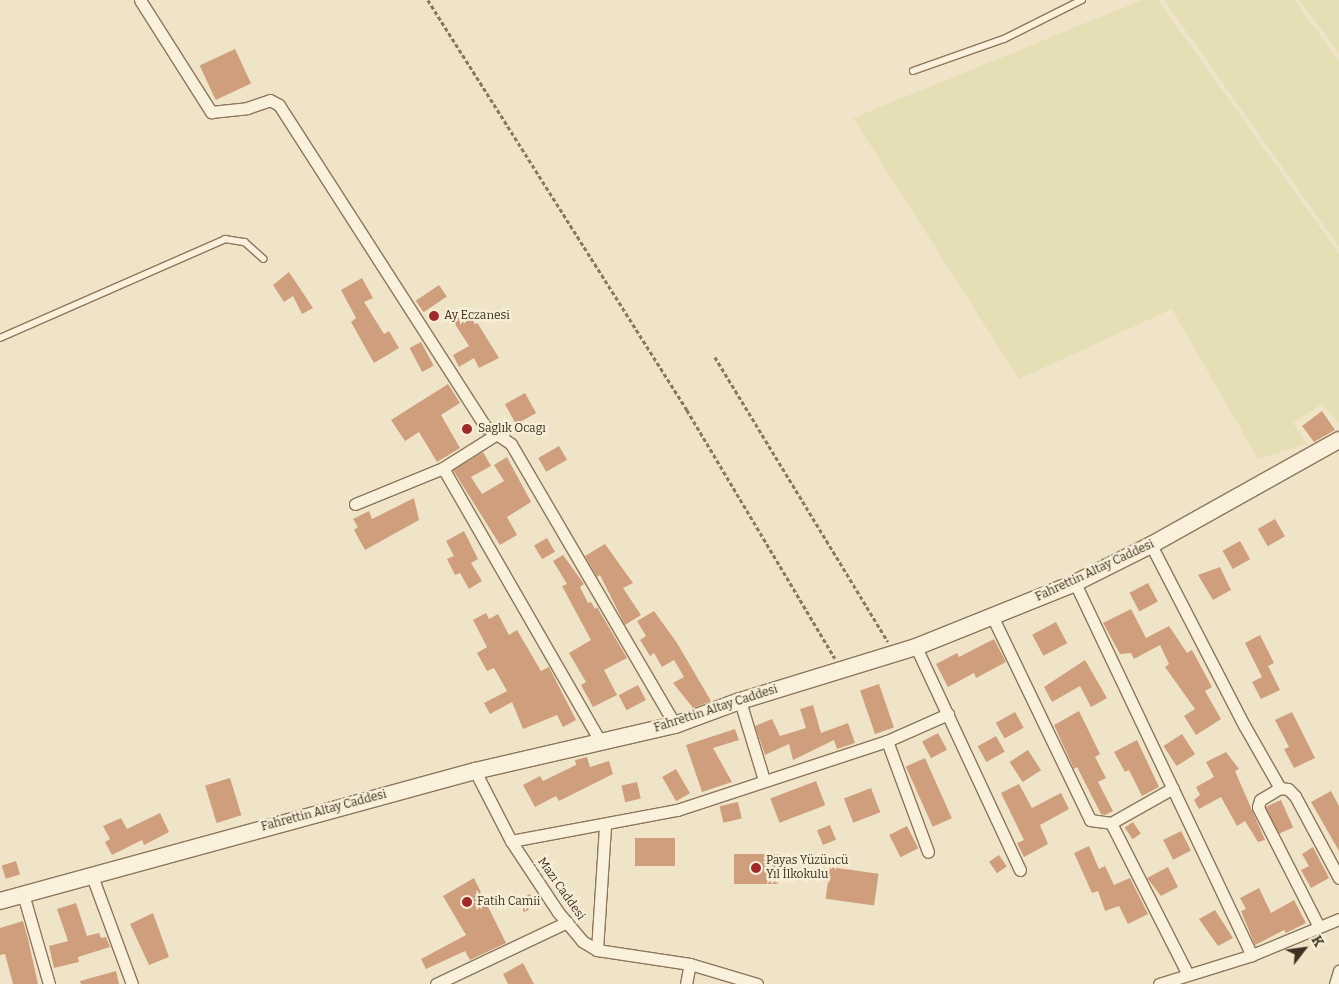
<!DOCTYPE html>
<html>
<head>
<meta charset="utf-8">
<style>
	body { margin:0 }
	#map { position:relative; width:1339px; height:984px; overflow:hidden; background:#f0e4c8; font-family:Bitter,serif }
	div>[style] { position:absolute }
	.farmland>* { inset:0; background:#e6deb5 }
	.building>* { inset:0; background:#cf9f7d; transform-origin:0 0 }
	.path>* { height:2.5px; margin-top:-1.25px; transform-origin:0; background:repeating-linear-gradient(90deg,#8d765c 0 4px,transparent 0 6.5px) }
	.roads { filter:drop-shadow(1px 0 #8d765c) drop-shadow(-1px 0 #8d765c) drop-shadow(0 1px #8d765c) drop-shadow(0 -1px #8d765c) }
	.lane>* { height:5.5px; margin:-2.75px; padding:0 2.75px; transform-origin:2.75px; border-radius:2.75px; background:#faf1dc }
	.street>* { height:11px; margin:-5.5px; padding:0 5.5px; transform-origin:5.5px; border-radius:5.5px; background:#faf1dc }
	.secondary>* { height:16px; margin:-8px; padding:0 8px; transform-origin:8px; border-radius:8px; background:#faf1dc }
	.dots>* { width:14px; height:14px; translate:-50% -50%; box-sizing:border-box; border:2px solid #f7eed8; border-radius:50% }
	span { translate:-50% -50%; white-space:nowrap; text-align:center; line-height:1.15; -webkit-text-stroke:4px #f7eed8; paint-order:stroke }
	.poi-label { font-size:12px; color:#3d2e20 }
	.left { translate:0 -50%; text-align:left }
	.street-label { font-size:12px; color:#3d2e20 }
	.north { position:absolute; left:1279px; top:924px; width:50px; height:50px; -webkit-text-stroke:4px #f7eed8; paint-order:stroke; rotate:60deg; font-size:14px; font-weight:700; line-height:20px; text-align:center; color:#3d2e20 }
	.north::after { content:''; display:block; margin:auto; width:18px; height:22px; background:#3d2e20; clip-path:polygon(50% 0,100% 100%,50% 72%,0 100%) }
</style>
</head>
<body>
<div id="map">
	<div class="farmland">
		<i style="clip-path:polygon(1142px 0,1158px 0,1339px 254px,1339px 423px,1322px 404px,1293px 423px,1307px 444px,1258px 459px,1172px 309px,1019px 379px,853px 118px)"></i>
		<i style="clip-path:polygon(1164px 0,1294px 0,1339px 61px,1339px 247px)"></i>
		<i style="clip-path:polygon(1299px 0,1339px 0,1339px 53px)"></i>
	</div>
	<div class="building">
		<i style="left:235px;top:49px;width:38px;height:39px;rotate:65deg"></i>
		<i style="clip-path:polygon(289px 272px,313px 308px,302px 314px,293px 296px,284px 302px,273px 285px)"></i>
		<i style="clip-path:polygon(362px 278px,373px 298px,364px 302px,384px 334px,389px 331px,399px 348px,374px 363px,351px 322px,356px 318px,341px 290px)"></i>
		<i style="left:439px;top:285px;width:14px;height:28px;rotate:56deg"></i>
		<i style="clip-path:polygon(470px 311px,499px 358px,479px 368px,474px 358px,459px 367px,453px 355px,469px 346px,453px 321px)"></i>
		<i style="left:421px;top:342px;width:27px;height:13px;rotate:62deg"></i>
		<i style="clip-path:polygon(448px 384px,460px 403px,441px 415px,460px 448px,437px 462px,419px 432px,405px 441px,391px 420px)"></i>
		<i style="left:525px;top:393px;width:23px;height:23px;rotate:61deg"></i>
		<i style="clip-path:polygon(1322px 411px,1335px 430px,1314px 442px,1302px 426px)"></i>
		<i style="left:559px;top:446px;width:16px;height:24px;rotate:60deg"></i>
		<i style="clip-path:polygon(483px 452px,491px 466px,471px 477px,482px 494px,504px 481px,494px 465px,507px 457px,531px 502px,507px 517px,517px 535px,500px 545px,453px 470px)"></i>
		<i style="clip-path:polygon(414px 498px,419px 520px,365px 550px,354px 530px,358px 527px,353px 519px,369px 511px,372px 519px)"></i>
		<i style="left:1275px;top:519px;width:20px;height:20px;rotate:60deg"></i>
		<i style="clip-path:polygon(464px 531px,478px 559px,471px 563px,482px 581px,469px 589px,460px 573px,455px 575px,447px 559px,454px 556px,446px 541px)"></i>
		<i style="left:547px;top:538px;width:16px;height:15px;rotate:60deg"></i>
		<i style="left:1240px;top:541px;width:21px;height:20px;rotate:61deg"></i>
		<i style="clip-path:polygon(605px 544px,633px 583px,623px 588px,641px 615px,625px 625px,600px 575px,597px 577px,585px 556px)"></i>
		<i style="clip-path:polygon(563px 555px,584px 584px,580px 587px,588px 603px,591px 602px,595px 609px,597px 607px,627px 658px,604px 670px,617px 695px,593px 707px,581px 685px,586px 682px,569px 653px,591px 640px,562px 586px,567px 584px,553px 561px)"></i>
		<i style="clip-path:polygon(1220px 567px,1231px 590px,1213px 600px,1198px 575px)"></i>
		<i style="left:1148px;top:583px;width:21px;height:21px;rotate:62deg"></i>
		<i style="clip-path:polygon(1131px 609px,1146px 638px,1169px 626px,1187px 653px,1192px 650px,1212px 687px,1205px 691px,1221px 719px,1196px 735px,1184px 716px,1195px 709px,1165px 667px,1169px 664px,1160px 645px,1134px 659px,1131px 653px,1120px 654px,1103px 623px)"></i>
		<i style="clip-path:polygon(654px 611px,677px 643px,711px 701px,693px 708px,673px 683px,684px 677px,674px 660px,662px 667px,654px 653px,650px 656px,640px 640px,646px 636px,637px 621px)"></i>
		<i style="clip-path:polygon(486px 613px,489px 619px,498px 614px,509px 635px,517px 630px,541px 671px,549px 667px,576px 720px,563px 727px,557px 715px,523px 729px,512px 702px,490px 714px,484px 703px,507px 691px,494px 668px,487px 671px,477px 653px,487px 647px,473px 620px)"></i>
		<i style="left:1056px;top:622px;width:24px;height:27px;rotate:62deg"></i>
		<i style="clip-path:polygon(1260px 635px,1274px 663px,1268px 666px,1280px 690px,1261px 699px,1252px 682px,1262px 677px,1245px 643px)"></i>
		<i style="clip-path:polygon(994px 639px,1006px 662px,976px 678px,974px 673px,948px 687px,936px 664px,957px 653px,959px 657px)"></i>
		<i style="clip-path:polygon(1085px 660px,1107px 698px,1091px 707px,1080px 686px,1052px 702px,1044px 687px)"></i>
		<i style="left:879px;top:684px;width:46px;height:20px;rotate:71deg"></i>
		<i style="left:638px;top:685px;width:17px;height:22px;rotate:62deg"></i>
		<i style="clip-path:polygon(813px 705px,821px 733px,848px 723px,855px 743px,837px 749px,834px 740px,793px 760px,789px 744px,765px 755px,755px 726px,772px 719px,780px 736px,806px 728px,800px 709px)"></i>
		<i style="clip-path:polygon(1079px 711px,1100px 754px,1095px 757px,1106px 778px,1098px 782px,1113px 811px,1105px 815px,1101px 814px,1077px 767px,1074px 769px,1054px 725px)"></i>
		<i style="left:1015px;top:712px;width:18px;height:22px;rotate:61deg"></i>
		<i style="clip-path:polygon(1292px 712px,1315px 758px,1294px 768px,1284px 749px,1289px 747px,1275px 720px)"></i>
		<i style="clip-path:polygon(735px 729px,739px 740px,713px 748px,732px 782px,702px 792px,686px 745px)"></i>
		<i style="left:938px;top:733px;width:19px;height:18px;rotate:62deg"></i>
		<i style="left:1182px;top:734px;width:24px;height:22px;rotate:57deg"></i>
		<i style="left:996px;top:736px;width:18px;height:21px;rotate:61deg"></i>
		<i style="clip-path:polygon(1137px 740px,1159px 787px,1142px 796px,1129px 770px,1125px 772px,1114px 752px)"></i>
		<i style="left:1028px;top:750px;width:24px;height:22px;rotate:57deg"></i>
		<i style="clip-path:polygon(1226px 752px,1239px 769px,1235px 771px,1265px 840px,1258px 842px,1245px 821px,1237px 826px,1221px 797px,1199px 809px,1194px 800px,1200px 795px,1196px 787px,1214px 777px,1206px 762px)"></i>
		<i style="clip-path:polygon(587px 757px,590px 767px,609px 761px,613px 774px,559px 801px,556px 796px,535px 807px,523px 785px,540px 776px,543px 781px,576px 765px,575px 760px)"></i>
		<i style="left:925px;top:758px;width:66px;height:21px;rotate:66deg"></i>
		<i style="left:676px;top:769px;width:28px;height:16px;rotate:60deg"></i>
		<i style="left:230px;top:778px;width:39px;height:26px;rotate:73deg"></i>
		<i style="left:816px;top:781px;width:26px;height:49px;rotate:69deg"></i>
		<i style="left:637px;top:782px;width:17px;height:16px;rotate:77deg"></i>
		<i style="clip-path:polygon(1019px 784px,1032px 808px,1061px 793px,1069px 809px,1040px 825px,1048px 844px,1024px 857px,1017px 843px,1024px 840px,1001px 793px)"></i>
		<i style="left:871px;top:788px;width:26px;height:29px;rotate:69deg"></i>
		<i style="clip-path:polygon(1331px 791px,1339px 806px,1339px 851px,1311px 802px)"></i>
		<i style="left:1281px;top:800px;width:30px;height:17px;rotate:66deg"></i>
		<i style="left:738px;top:802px;width:17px;height:19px;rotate:77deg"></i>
		<i style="clip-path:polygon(160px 813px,169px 832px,144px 845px,142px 840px,112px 855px,105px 842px,110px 839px,103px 826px,121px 818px,127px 829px)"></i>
		<i style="left:1133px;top:822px;width:14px;height:10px;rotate:56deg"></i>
		<i style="left:830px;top:825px;width:16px;height:14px;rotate:68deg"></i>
		<i style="left:907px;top:826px;width:25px;height:20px;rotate:63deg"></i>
		<i style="left:1181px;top:831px;width:22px;height:20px;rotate:63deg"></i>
		<i style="left:635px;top:838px;width:40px;height:28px"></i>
		<i style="clip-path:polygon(1089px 846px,1099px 869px,1105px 866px,1114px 885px,1130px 878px,1148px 914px,1128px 924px,1119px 906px,1105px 911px,1098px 891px,1092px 893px,1074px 853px)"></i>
		<i style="clip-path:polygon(1313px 847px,1329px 878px,1311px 888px,1301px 870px,1309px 866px,1302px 854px)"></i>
		<i style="left:734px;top:854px;width:44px;height:30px"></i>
		<i style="left:999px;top:855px;width:14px;height:12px;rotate:56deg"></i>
		<i style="left:16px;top:861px;width:14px;height:15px;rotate:73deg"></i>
		<i style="left:830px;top:867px;width:49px;height:32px;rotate:8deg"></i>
		<i style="clip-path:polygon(1168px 867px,1178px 887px,1161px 896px,1147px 878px)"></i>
		<i style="clip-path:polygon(474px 878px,506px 943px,470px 960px,465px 951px,426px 969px,421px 959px,466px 935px,443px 896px)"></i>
		<i style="clip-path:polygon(1259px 888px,1271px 913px,1294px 900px,1306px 923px,1286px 933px,1284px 930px,1255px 945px,1241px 911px,1246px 909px,1240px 898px)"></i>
		<i style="left:530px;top:894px;width:13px;height:14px;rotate:61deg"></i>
		<i style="clip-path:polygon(76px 903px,87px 936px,99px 933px,101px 938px,106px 937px,110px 947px,78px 957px,79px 962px,54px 968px,49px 946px,68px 941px,57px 909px)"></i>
		<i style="clip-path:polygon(1215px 910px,1233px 938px,1218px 946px,1199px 919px)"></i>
		<i style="clip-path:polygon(153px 913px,169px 957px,149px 965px,130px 924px)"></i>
		<i style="clip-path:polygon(23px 921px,28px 939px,38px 984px,13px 984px,5px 954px,0 955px,0 928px)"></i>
		<i style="clip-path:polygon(523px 963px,534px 984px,508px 984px,503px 974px)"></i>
		<i style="clip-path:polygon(116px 971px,119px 984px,81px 984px,80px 981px)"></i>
	</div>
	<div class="path">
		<i style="left:428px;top:0;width:485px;rotate:57.7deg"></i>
		<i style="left:687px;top:410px;width:289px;rotate:59.2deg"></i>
		<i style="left:715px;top:357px;width:333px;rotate:58.7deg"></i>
	</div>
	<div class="roads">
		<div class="lane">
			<i style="left:913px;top:71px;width:96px;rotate:-19.4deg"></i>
			<i style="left:1004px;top:39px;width:87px;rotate:-26.6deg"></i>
			<i style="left:0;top:338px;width:246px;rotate:-23.7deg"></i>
			<i style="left:225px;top:239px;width:20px;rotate:9deg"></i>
			<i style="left:245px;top:242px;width:25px;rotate:42deg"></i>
		</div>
		<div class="street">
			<i style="left:140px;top:0;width:133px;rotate:57.6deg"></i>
			<i style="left:211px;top:112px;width:36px;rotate:-6deg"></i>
			<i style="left:247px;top:108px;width:24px;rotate:-19deg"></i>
			<i style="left:270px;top:100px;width:10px;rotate:29deg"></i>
			<i style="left:279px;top:105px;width:383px;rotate:57.3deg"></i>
			<i style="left:486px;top:427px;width:30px;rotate:34deg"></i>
			<i style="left:511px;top:444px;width:325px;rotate:59.7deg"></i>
			<i style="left:443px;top:468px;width:317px;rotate:60.1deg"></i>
			<i style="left:355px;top:504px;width:95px;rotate:-22.2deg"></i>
			<i style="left:443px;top:468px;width:62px;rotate:-32.4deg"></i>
			<i style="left:1151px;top:545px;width:203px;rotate:62.7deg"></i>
			<i style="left:1244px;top:725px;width:73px;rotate:60.3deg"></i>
			<i style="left:1075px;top:583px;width:412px;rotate:64.6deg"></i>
			<i style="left:993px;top:618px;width:224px;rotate:64.3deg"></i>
			<i style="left:1090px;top:820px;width:21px;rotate:8deg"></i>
			<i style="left:1111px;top:823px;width:168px;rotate:63.1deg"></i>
			<i style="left:916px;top:647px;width:246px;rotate:65deg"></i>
			<i style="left:740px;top:701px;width:83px;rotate:73.1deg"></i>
			<i style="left:887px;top:741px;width:118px;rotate:69.7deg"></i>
			<i style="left:475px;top:771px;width:79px;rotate:62.8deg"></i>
			<i style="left:511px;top:841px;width:85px;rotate:56.5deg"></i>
			<i style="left:558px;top:912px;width:38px;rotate:50deg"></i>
			<i style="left:582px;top:941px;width:17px;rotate:31deg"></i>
			<i style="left:597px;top:950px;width:94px;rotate:8.6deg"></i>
			<i style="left:690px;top:964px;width:70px;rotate:16.6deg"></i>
			<i style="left:1111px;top:823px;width:71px;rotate:-29.4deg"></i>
			<i style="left:511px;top:841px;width:169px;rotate:-10.6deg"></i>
			<i style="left:677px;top:810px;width:221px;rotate:-18.2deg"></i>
			<i style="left:887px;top:741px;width:67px;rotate:-23.9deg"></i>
			<i style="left:92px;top:876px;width:115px;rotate:69.7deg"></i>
			<i style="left:23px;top:894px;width:94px;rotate:73.9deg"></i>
			<i style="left:1318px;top:925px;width:132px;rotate:-117deg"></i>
			<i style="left:1258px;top:807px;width:7px;rotate:-74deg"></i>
			<i style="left:1260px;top:800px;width:23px;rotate:-31deg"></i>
			<i style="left:1280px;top:788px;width:8px;rotate:7deg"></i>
			<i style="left:1288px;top:789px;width:10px;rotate:45deg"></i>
			<i style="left:1295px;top:796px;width:93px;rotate:61.8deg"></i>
			<i style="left:597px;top:950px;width:125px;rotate:-86.3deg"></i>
			<i style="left:436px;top:984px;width:145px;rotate:-25.3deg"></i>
			<i style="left:686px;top:984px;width:20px;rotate:-79deg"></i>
			<i style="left:1159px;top:984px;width:97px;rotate:-17.3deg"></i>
			<i style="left:1252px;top:955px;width:94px;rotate:-22.5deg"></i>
			<i style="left:1335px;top:984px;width:14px;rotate:-73deg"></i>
		</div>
		<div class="secondary">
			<i style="left:0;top:901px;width:492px;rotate:-15.3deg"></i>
			<i style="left:475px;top:771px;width:205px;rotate:-13deg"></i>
			<i style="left:675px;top:725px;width:69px;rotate:-20.3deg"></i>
			<i style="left:740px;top:701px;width:184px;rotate:-17.1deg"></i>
			<i style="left:916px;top:647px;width:171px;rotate:-21.9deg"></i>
			<i style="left:1075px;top:583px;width:85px;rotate:-26.6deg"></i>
			<i style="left:1151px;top:545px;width:215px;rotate:-29.2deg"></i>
		</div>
	</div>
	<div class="dots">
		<i style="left:434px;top:316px;background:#9e2a2b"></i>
		<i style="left:467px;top:429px;background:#9e2a2b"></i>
		<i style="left:756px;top:868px;background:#9e2a2b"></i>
		<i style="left:467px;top:902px;background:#9e2a2b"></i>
	</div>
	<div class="poi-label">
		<span class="left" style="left:444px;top:316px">Ay Eczanesi</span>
		<span class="left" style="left:478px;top:429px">Saglık Ocagı</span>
		<span class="left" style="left:766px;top:868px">Payas Yüzüncü<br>Yıl İlkokulu</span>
		<span class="left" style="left:477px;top:902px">Fatih Camii</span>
	</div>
	<div class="street-label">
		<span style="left:1095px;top:571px;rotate:-25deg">Fahrettin Altay Caddesi</span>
		<span style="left:716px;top:709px;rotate:-18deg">Fahrettin Altay Caddesi</span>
		<span style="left:324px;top:811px;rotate:-15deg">Fahrettin Altay Caddesi</span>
		<span style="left:561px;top:889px;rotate:55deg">Mazı Caddesi</span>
	</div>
	<div class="north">K</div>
</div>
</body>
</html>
